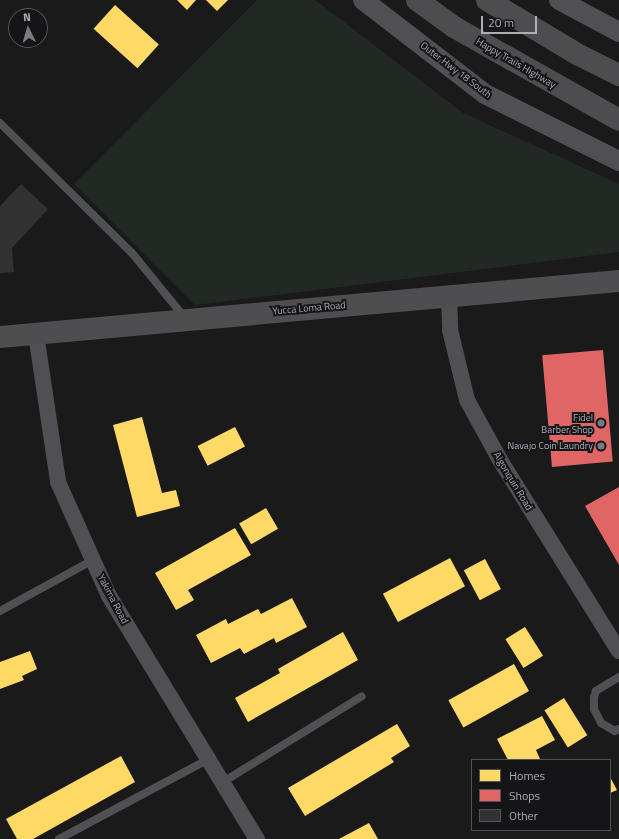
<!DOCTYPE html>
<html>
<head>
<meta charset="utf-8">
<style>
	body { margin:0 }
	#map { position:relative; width:619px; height:839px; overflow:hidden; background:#1a1a1a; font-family:"Titillium Web",sans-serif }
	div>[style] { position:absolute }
	.green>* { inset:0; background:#222924 }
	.homes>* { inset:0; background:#ffd966; transform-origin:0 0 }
	.shops>* { inset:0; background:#e06666; transform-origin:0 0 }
	.building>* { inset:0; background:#323232 }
	.service>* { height:8px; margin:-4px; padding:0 4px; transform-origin:4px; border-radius:4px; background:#505054 }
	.minor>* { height:16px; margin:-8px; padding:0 8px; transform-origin:8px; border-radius:8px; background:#505054 }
	.tertiary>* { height:20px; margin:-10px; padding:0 10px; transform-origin:10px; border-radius:10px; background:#505054 }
	.secondary>* { height:22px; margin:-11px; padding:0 11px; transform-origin:11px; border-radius:11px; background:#4e4e51 }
	.primary>* { height:22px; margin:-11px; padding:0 11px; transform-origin:11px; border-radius:11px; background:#4d4d50 }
	.dots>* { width:11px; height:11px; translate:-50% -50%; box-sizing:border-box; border:2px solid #151416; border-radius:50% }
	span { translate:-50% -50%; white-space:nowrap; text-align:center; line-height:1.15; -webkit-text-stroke:4px #151416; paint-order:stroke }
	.street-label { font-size:10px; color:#acaeba }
	.poi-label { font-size:10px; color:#acaeba }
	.right { translate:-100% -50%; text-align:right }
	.legend { position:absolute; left:471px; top:759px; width:140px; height:72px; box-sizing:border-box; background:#151416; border:1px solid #515258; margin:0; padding:5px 7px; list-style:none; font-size:12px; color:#acaeba }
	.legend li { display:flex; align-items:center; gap:8px; height:20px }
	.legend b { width:20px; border:1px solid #515258 }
	.north { position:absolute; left:8px; top:8px; width:40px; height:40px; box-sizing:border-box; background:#151416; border:1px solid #515258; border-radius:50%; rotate:355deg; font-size:11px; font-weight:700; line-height:16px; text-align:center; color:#acaeba }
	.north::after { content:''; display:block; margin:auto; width:14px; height:18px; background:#797a82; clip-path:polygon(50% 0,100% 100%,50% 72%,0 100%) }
	.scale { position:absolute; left:481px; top:16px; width:56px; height:18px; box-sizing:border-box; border:2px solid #acaeba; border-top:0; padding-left:5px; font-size:12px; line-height:14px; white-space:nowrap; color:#acaeba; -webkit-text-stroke:3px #151416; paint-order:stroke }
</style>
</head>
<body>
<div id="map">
	<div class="green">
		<i style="clip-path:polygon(257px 0,315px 0,463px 113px,619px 184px,619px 252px,195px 305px,74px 184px)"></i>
	</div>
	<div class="homes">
		<i style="clip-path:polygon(177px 0,196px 0,187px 10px)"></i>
		<i style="clip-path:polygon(206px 0,228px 0,217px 11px)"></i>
		<i style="left:115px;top:5px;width:59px;height:32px;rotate:42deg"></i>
		<i style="clip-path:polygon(142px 417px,162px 493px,176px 490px,180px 506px,137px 517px,113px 425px)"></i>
		<i style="left:235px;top:427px;width:22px;height:42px;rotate:63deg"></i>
		<i style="left:266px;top:508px;width:24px;height:31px;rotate:60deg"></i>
		<i style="clip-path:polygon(235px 528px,251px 555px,188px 590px,194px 600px,176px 610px,155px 573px)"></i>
		<i style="left:450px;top:558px;width:32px;height:76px;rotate:62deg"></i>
		<i style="left:485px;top:559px;width:34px;height:24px;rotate:62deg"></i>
		<i style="clip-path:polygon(292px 598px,307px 627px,276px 643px,274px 638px,244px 654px,240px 648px,211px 663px,196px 635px,226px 619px,228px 624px,258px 609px,261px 614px)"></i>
		<i style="left:525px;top:627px;width:34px;height:23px;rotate:58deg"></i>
		<i style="clip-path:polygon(343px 632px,358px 660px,248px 722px,235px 698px,280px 673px,278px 669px)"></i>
		<i style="clip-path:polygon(30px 651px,37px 669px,22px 676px,24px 680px,0 689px,0 662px)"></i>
		<i style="left:514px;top:664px;width:31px;height:75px;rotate:61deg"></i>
		<i style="left:564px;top:698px;width:44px;height:23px;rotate:58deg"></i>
		<i style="clip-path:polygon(542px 716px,555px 740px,536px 750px,540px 759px,508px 760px,497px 739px)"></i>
		<i style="clip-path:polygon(397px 724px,410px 746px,391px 758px,394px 762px,305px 816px,288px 788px)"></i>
		<i style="clip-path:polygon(121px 756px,135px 782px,33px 839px,17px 839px,6px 819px)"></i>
		<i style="clip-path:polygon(610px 777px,617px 790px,610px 793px)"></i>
		<i style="clip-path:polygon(369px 823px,378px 839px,339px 839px)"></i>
	</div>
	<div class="shops">
		<i style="left:603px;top:350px;width:112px;height:61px;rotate:85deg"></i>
		<i style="clip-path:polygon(619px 487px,619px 565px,585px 506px)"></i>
	</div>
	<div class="building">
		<i style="clip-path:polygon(21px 184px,48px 209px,12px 248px,14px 272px,0 273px,0 206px)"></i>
	</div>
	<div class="service">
		<i style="left:0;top:123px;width:185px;rotate:44.6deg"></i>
		<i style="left:132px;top:253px;width:84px;rotate:50.8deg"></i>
		<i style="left:0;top:611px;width:106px;rotate:-28.7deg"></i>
		<i style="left:619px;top:677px;width:27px;rotate:149deg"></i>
		<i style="left:596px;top:691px;width:6px;rotate:108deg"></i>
		<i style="left:594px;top:697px;width:12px;rotate:90deg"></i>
		<i style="left:594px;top:709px;width:16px;rotate:63deg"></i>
		<i style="left:601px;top:723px;width:16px;rotate:30deg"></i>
		<i style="left:615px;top:731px;width:4px;rotate:-27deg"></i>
		<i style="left:223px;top:782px;width:163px;rotate:-31.7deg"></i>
		<i style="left:59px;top:839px;width:170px;rotate:-28.1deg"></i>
	</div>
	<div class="minor">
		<i style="left:449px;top:295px;width:35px;rotate:88deg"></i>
		<i style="left:450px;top:330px;width:72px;rotate:76.3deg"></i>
		<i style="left:467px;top:400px;width:68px;rotate:61.2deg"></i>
		<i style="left:500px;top:460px;width:225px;rotate:58.1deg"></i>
		<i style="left:36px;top:334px;width:150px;rotate:81.5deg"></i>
		<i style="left:58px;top:482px;width:125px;rotate:65.9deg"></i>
		<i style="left:109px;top:596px;width:285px;rotate:58.7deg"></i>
	</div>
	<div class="tertiary">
		<i style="left:363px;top:0;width:154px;rotate:37.6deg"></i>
		<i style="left:485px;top:94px;width:150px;rotate:26.6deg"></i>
		<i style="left:559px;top:0;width:68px;rotate:28.1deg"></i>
	</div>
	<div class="secondary">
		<i style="left:0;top:337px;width:622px;rotate:-5.17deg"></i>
	</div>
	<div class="primary">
		<i style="left:417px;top:0;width:46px;rotate:36.1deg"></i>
		<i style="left:454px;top:27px;width:189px;rotate:29.4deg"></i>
		<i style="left:487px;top:0;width:107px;rotate:30.9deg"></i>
		<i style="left:579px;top:55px;width:45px;rotate:26.6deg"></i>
	</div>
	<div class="dots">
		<i style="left:601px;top:423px;background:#797a82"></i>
		<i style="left:601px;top:446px;background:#797a82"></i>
	</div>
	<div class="street-label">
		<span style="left:516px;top:63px;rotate:30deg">Happy Trails Highway</span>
		<span style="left:456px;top:70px;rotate:37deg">Outer Hwy 18 South</span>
		<span style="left:309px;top:308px;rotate:-5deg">Yucca Loma Road</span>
		<span style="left:513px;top:481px;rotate:59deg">Algonquin Road</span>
		<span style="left:113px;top:599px;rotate:62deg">Yakima Road</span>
	</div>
	<div class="poi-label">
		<span class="right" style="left:593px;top:423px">Fidel<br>Barber Shop</span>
		<span class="right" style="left:593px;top:446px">Navajo Coin Laundry</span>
	</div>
	<ul class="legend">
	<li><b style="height:11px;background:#ffd966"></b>Homes</li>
	<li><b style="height:11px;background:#e06666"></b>Shops</li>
	<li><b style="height:11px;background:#323232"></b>Other</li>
	</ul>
	<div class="north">N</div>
	<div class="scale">20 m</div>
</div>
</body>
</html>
